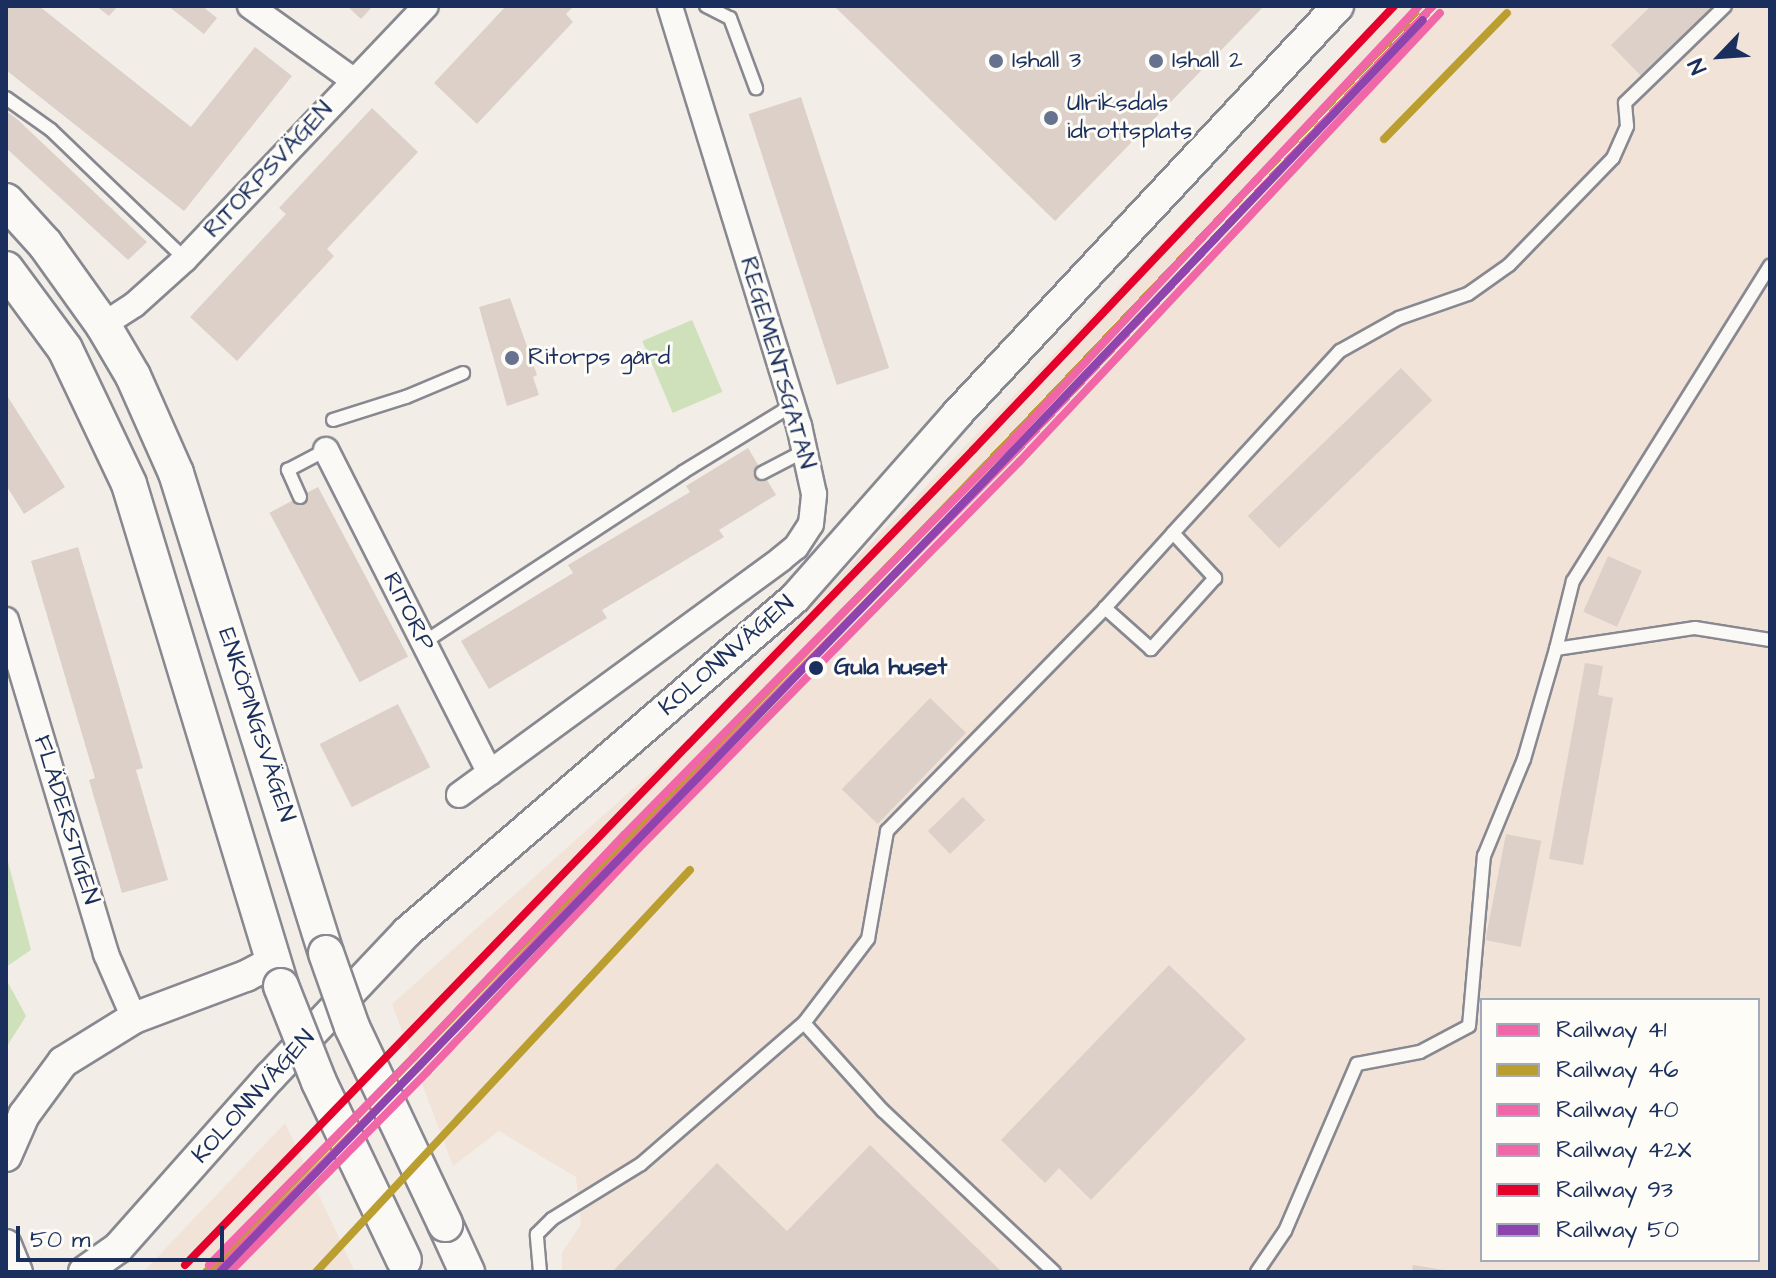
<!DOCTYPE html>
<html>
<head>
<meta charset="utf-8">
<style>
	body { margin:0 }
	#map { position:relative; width:1776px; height:1278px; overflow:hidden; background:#f3ede8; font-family:"Architects Daughter",sans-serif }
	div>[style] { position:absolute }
	.built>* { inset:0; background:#f2e3d9 }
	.green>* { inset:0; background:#cfe1ba; transform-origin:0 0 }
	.building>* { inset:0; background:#dcd0c8; transform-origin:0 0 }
	.roads { filter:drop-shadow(2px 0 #888990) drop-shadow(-2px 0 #888990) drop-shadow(0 2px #888990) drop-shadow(0 -2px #888990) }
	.service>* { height:12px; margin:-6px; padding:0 6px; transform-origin:6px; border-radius:6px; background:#faf9f6 }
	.minor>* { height:24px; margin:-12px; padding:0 12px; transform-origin:12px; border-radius:12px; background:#faf9f6 }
	.tertiary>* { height:30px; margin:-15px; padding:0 15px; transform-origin:15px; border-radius:15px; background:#faf9f6 }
	.secondary>* { height:34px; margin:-17px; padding:0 17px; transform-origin:17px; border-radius:17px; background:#faf9f6 }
	.bridges { filter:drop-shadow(2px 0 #888990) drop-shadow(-2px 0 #888990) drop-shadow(0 2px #888990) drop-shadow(0 -2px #888990) }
	.secondary-bridge>* { height:34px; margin:-17px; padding:0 17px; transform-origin:17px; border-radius:17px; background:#faf9f6 }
	.rail-1>* { height:8px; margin:-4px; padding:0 4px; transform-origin:4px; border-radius:4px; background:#f166a7 }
	.rail-2>* { height:8px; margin:-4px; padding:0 4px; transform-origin:4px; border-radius:4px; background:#bb9e30 }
	.rail-3>* { height:8px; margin:-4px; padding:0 4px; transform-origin:4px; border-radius:4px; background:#f166a7 }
	.rail-4>* { height:8px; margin:-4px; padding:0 4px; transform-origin:4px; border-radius:4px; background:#f166a7 }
	.rail-5>* { height:8px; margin:-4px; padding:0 4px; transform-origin:4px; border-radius:4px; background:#e4002b }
	.rail-6>* { height:8px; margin:-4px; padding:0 4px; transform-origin:4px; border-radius:4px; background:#8e44ad }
	.dots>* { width:22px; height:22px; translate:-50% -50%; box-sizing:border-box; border:4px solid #fdfcf7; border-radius:50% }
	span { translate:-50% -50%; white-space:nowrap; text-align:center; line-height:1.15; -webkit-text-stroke:6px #fdfcf7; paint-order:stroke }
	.poi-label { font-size:24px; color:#1b2f5e }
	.left { translate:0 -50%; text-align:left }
	.street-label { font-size:24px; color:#1b2f5e }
	.stop-label { font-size:24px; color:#1b2f5e; font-weight:700 }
	.frame { position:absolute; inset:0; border:8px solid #1b2f5e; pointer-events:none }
	.legend { position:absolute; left:1480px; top:998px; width:280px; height:264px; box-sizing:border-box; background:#fdfcf7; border:2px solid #a3aaba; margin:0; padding:10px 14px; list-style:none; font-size:24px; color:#1b2f5e }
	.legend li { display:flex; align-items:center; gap:16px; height:40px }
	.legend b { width:40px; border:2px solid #a3aaba }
	.north { position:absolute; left:1680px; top:16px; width:80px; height:80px; -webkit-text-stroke:6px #fdfcf7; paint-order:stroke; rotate:245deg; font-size:22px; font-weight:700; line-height:32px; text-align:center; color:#1b2f5e }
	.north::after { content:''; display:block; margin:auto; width:28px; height:36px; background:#1b2f5e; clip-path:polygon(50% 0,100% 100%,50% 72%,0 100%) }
	.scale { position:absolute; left:16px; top:1226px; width:208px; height:36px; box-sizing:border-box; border:4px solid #1b2f5e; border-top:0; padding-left:10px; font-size:24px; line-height:28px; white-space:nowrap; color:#1b2f5e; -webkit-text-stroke:6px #fdfcf7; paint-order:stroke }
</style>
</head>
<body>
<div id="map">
	<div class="built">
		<i style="clip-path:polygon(evenodd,1391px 6px,1770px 6px,1770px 1272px,562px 1272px,562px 1253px,581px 1224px,576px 1177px,499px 1131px,453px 1166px,392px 1004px,682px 745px,819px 597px,1391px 6px,1482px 1000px,1758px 1000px,1758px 1260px,1482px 1260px,1482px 1000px)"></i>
		<i style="clip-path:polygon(285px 1123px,355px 1272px,143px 1272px)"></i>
	</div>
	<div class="green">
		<i style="left:692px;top:320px;width:78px;height:54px;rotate:67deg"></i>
		<i style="clip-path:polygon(6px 854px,31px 950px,6px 967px)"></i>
		<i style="clip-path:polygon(6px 979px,26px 1016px,6px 1048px)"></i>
	</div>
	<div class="building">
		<i style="clip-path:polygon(6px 6px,39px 6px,191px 127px,255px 47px,292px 76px,184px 211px,6px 70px)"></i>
		<i style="clip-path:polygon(96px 6px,118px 6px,109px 16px)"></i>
		<i style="clip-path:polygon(168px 6px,202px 6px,217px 18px,204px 34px)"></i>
		<i style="clip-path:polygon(347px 6px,373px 6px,361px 19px)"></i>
		<i style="clip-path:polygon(506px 6px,574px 6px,566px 14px,573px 22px,477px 124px,434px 83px)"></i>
		<i style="clip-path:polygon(834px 6px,1264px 6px,1055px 221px)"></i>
		<i style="clip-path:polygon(1651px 6px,1713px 6px,1641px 76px,1611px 45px)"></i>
		<i style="left:801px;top:97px;width:285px;height:55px;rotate:72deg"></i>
		<i style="clip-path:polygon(372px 108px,418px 152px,327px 249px,334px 256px,237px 361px,190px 317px,286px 214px,279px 208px)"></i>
		<i style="clip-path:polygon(6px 111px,17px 119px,147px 242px,128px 260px,6px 148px)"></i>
		<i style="clip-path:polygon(510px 298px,537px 375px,533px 377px,539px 395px,507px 406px,479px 307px)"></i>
		<i style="left:1401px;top:368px;width:45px;height:213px;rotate:46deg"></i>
		<i style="clip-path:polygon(6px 394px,65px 487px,24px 514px,6px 485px)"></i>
		<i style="clip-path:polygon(748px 448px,776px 495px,719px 530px,724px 537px,602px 610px,607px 618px,489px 689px,461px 641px,573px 573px,568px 565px,690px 492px,686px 486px)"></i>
		<i style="left:318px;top:487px;width:192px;height:55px;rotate:62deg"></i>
		<i style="clip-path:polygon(78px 547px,143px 768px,136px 770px,168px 880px,122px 893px,89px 780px,95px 778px,31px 561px)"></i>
		<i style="left:1608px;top:556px;width:37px;height:61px;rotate:24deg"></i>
		<i style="clip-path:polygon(1585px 663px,1603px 666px,1598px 695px,1613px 698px,1583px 865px,1549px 859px)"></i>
		<i style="left:930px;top:698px;width:50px;height:127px;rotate:44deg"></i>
		<i style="left:398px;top:704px;width:71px;height:88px;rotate:63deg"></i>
		<i style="left:963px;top:797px;width:32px;height:49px;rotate:46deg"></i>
		<i style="left:1506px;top:834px;width:36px;height:108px;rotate:11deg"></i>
		<i style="clip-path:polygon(1169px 965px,1246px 1039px,1091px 1200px,1059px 1168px,1045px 1183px,1001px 1140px)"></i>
		<i style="clip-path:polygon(870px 1145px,1002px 1272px,612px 1272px,717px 1163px,787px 1231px)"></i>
		<i style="clip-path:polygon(1413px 1265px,1444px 1270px,1444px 1272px,1412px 1272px)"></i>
	</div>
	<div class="roads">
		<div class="service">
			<i style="left:706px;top:6px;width:27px;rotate:27deg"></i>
			<i style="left:730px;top:18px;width:75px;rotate:69.6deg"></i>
			<i style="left:6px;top:98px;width:55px;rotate:35.4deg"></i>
			<i style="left:51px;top:130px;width:186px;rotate:43.9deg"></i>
			<i style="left:333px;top:420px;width:77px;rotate:-17.5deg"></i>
			<i style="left:406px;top:397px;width:62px;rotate:-22.8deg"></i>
			<i style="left:762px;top:473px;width:47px;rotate:-27.6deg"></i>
			<i style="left:300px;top:497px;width:30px;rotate:-114deg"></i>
			<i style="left:288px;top:470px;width:43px;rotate:-27.8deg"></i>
			<i style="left:1173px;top:533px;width:247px;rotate:-47.5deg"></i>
			<i style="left:1340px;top:351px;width:68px;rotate:-29.2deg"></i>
			<i style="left:1399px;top:318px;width:73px;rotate:-19.2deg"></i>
			<i style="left:1468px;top:294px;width:50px;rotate:-35.3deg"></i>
			<i style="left:1509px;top:265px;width:149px;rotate:-45.8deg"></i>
			<i style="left:1613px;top:158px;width:35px;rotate:-66deg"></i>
			<i style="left:1627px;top:126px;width:23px;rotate:-95deg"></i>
			<i style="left:1625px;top:103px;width:139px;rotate:-44.1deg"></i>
			<i style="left:423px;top:643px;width:311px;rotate:-33.3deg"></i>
			<i style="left:683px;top:472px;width:127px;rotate:-31.4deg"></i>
			<i style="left:1556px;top:649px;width:70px;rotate:-76deg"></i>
			<i style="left:1573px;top:581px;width:372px;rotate:-58deg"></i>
			<i style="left:540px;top:1272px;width:38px;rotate:-95deg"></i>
			<i style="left:537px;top:1234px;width:21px;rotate:-45deg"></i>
			<i style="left:552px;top:1219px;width:105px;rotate:-31.7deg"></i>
			<i style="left:641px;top:1164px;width:216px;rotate:-40.9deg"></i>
			<i style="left:1054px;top:1272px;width:235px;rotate:-136.7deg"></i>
			<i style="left:883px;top:1111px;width:118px;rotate:-131.9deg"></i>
			<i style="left:804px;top:1023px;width:106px;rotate:-52.7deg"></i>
			<i style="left:868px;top:939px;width:110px;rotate:-80deg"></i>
			<i style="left:887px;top:831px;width:312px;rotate:-45.6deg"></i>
			<i style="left:1105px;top:608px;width:101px;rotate:-47.8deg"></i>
			<i style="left:1173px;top:533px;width:62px;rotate:47deg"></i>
			<i style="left:1215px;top:578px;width:96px;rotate:132deg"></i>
			<i style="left:1151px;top:649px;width:62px;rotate:-138.3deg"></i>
			<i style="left:1257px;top:1272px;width:50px;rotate:-55.7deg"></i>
			<i style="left:1285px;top:1231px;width:182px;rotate:-66.7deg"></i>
			<i style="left:1357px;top:1064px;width:64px;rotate:-10.8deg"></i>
			<i style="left:1420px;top:1052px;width:55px;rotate:-28deg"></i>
			<i style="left:1469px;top:1026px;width:171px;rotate:-85deg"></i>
			<i style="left:1484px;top:856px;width:105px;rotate:-67.6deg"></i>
			<i style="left:1524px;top:759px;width:115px;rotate:-73.8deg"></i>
			<i style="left:1556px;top:649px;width:141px;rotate:-8.6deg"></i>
			<i style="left:1695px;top:628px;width:76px;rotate:9.1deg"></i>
		</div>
		<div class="minor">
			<i style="left:250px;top:6px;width:127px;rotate:35.7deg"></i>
			<i style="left:103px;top:325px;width:37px;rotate:-33deg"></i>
			<i style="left:134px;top:305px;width:69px;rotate:-42deg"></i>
			<i style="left:185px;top:259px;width:349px;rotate:-46.4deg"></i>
			<i style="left:326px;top:450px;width:362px;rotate:63.1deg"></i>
			<i style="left:6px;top:620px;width:349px;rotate:73.3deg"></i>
			<i style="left:106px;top:954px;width:70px;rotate:66.4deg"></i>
			<i style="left:459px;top:795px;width:399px;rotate:-36.2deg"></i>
			<i style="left:781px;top:559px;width:19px;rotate:-39deg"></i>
			<i style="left:796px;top:547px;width:27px;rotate:-57deg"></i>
			<i style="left:811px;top:524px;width:30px;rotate:-84deg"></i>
			<i style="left:814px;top:494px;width:70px;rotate:-102.4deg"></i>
			<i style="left:799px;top:426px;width:439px;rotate:-107.1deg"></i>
		</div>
		<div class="tertiary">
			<i style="left:6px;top:1156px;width:45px;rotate:-66.3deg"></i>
			<i style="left:24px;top:1115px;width:66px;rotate:-53.7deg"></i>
			<i style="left:63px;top:1062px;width:84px;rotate:-31.8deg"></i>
			<i style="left:134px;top:1018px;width:120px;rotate:-20.6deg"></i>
			<i style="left:246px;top:976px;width:32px;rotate:-28deg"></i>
			<i style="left:6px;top:1245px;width:29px;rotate:68deg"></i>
			<i style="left:84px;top:1272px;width:42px;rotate:-35.2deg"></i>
			<i style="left:118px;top:1248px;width:229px;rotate:-48.4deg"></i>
			<i style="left:270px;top:1077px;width:199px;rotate:-46.6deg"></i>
			<i style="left:407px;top:932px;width:512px;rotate:-40.72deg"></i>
			<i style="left:795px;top:598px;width:247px;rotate:-48.6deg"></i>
			<i style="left:958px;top:413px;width:557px;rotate:-46.96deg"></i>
		</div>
		<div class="secondary">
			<i style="left:6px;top:201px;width:58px;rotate:47.8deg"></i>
			<i style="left:45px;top:244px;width:100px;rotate:54.4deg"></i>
			<i style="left:103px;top:325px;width:59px;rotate:59.5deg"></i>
			<i style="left:133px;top:376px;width:106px;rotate:66.1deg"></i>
			<i style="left:176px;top:473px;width:503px;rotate:72.65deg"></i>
			<i style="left:6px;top:269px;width:99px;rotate:53.6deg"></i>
			<i style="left:65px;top:349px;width:149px;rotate:64.6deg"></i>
			<i style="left:129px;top:484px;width:525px;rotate:73.15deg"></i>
			<i style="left:445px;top:1224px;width:53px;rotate:65.4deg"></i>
		</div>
	</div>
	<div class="bridges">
		<div class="secondary-bridge">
			<i style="left:326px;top:953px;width:78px;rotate:70.6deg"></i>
			<i style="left:352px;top:1027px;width:218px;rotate:64.7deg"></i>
			<i style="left:281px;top:986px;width:103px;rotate:68.4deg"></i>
			<i style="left:319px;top:1082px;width:197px;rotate:64.5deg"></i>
		</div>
	</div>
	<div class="rail-1">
		<i style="left:216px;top:1272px;width:291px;rotate:-45.4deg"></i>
		<i style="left:420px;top:1065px;width:307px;rotate:-46.6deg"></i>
		<i style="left:631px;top:842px;width:544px;rotate:-45.45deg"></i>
		<i style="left:1013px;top:454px;width:614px;rotate:-46.85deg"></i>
	</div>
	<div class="rail-2">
		<i style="left:1384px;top:139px;width:176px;rotate:-45.7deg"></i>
		<i style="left:206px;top:1272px;width:1124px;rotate:-45.97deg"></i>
		<i style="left:987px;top:464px;width:622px;rotate:-46.5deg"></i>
		<i style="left:316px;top:1272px;width:549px;rotate:-47.07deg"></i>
	</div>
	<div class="rail-3">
		<i style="left:230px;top:1272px;width:281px;rotate:-45.4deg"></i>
		<i style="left:427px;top:1072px;width:307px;rotate:-46.6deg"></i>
		<i style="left:638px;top:849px;width:544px;rotate:-45.45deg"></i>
		<i style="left:1020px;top:461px;width:614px;rotate:-46.85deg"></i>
	</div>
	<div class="rail-4">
		<i style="left:209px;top:1265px;width:291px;rotate:-45.4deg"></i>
		<i style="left:413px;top:1058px;width:307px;rotate:-46.6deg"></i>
		<i style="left:624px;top:835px;width:544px;rotate:-45.45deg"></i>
		<i style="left:1006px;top:447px;width:604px;rotate:-46.88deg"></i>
	</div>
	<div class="rail-5">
		<i style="left:185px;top:1265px;width:1134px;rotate:-45.96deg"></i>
		<i style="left:973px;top:450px;width:612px;rotate:-46.52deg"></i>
	</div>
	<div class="rail-6">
		<i style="left:220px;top:1272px;width:1114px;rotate:-45.98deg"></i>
		<i style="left:994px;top:471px;width:622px;rotate:-46.43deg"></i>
	</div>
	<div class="dots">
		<i style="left:996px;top:61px;background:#67728e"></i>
		<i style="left:1156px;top:61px;background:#67728e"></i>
		<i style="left:1051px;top:118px;background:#67728e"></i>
		<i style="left:512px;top:358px;background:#67728e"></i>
		<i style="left:816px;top:668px;background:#1b2f5e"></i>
	</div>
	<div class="poi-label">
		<span class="left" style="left:1012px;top:61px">Ishall 3</span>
		<span class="left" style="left:1172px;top:61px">Ishall 2</span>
		<span class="left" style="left:1067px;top:118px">Ulriksdals<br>idrottsplats</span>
		<span class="left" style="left:528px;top:358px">Ritorps gård</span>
	</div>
	<div class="street-label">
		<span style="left:269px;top:170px;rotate:-47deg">RITORPSVÄGEN</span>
		<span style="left:777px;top:363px;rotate:74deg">REGEMENTSGATAN</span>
		<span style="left:408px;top:612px;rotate:63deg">RITORP</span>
		<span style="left:727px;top:656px;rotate:-41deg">KOLONNVÄGEN</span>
		<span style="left:256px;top:725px;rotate:72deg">ENKÖPINGSVÄGEN</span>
		<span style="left:66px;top:820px;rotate:73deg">FLÄDERSTIGEN</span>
		<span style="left:254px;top:1097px;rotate:-48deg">KOLONNVÄGEN</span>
	</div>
	<div class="stop-label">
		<span class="left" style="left:834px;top:668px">Gula huset</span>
	</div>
	<div class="frame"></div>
	<ul class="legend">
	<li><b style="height:10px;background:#f166a7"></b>Railway 41</li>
	<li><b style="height:10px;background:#bb9e30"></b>Railway 46</li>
	<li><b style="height:10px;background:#f166a7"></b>Railway 40</li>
	<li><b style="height:10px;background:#f166a7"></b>Railway 42X</li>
	<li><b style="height:10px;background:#e4002b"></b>Railway 93</li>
	<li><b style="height:10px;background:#8e44ad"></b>Railway 50</li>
	</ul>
	<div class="north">N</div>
	<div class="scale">50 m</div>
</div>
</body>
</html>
